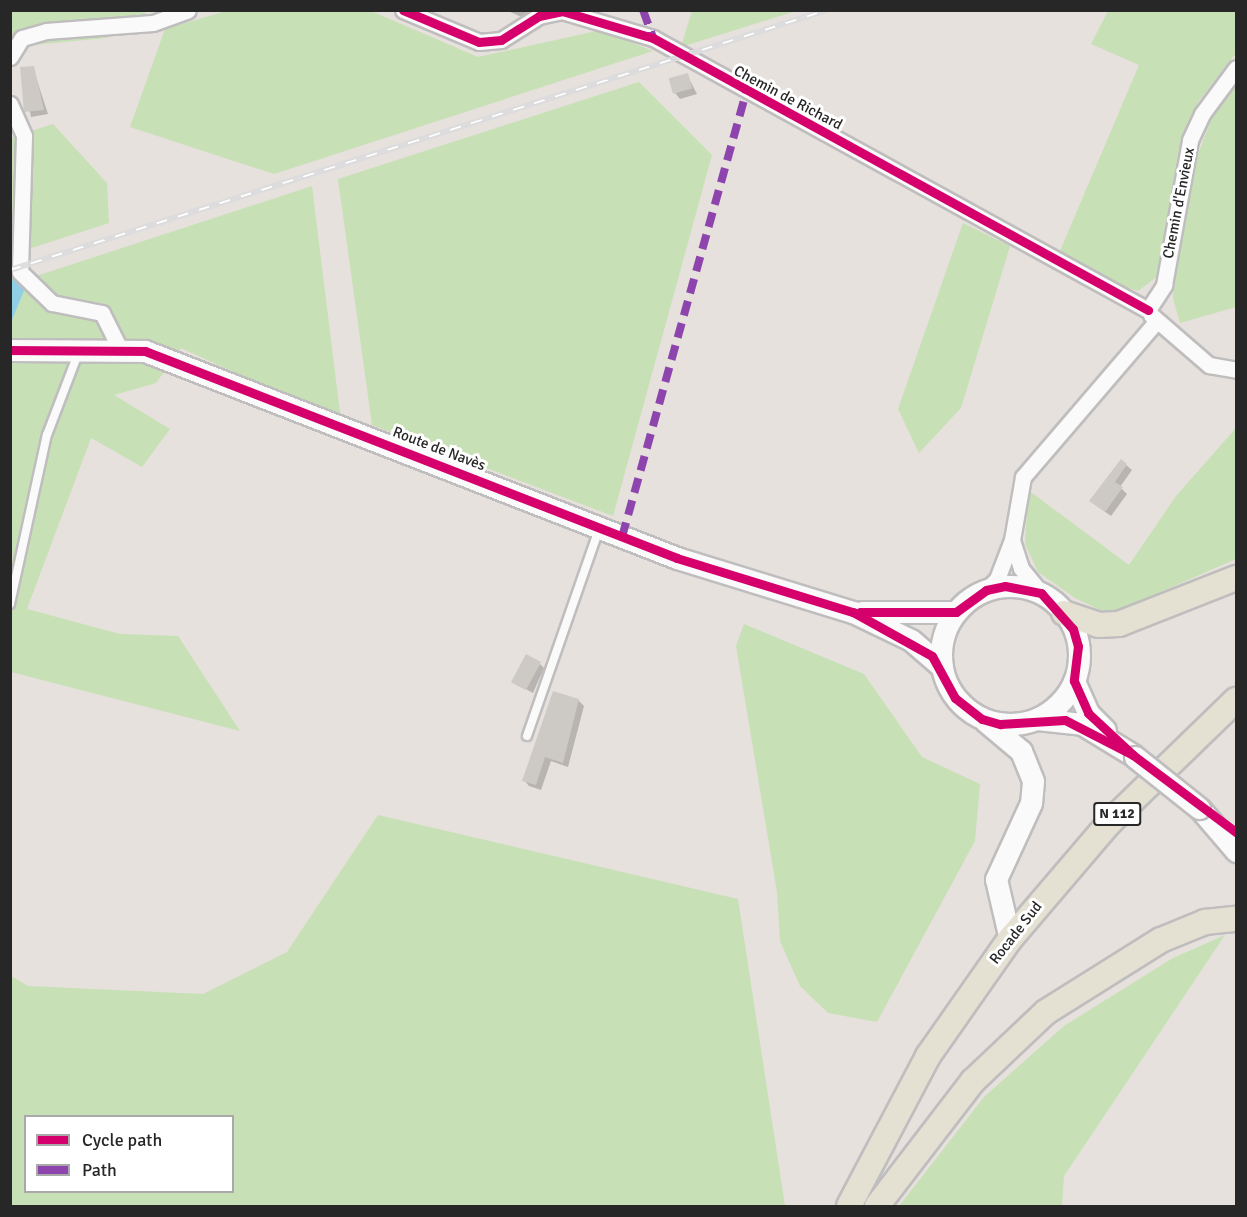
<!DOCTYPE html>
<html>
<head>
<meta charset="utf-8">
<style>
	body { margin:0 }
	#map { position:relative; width:1247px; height:1217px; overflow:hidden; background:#e6e1dc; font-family:Signika,sans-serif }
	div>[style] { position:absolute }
	.green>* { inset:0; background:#c7e0b5 }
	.water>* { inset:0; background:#91cfe6 }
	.shadow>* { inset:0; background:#0003 }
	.building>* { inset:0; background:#cdcac6; transform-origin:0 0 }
	.roads { filter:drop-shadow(2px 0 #bfbdbe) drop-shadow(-2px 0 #bfbdbe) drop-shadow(0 2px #bfbdbe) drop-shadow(0 -2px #bfbdbe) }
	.service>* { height:8px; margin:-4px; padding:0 4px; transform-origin:4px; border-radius:4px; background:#fbfafa }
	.minor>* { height:15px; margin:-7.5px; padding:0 7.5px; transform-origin:7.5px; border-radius:7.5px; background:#fbfafa }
	.secondary>* { height:21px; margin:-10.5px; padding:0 10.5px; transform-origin:10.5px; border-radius:10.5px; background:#fbfafa }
	.secondary>.ring { margin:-10.5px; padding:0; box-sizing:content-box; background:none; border:21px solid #fbfafa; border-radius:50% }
	.primary>* { height:24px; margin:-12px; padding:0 12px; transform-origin:12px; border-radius:12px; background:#e4e0d2 }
	.rail>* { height:6px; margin-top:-3px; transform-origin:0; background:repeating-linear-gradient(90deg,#fff 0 11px,#dcdbdd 0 22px); box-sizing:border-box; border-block:2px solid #dcdbdd }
	.bridges { filter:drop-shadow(2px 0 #bfbdbe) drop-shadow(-2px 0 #bfbdbe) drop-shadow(0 2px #bfbdbe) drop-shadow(0 -2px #bfbdbe) }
	.secondary-bridge>* { height:21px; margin:-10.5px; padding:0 10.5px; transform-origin:10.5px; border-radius:10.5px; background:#fbfafa }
	.quiet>* { height:8px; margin-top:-4px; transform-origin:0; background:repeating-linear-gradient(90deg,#8e44ad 0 15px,transparent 0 23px) }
	.cycleway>* { height:9px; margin:-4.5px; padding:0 4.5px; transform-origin:4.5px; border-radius:4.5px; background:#d6006c }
	span { translate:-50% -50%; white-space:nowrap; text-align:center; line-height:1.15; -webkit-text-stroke:6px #fff; paint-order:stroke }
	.shield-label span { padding:2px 4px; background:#fff; border:2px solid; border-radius:4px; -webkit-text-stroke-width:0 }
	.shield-label { font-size:14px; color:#272727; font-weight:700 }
	.street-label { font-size:15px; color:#272727 }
	.frame { position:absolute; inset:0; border:12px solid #272727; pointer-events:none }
	.legend { position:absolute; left:24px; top:1115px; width:210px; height:78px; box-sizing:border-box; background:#fff; border:2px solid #a9a9a9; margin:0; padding:8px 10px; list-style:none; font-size:18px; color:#272727 }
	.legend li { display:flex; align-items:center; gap:12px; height:30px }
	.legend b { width:30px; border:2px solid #a9a9a9 }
</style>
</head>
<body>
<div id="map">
	<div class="green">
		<i style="clip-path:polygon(11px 11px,145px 11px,146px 19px,106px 38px,11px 47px)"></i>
		<i style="clip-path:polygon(226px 11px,371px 11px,478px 57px,601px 30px,653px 51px,274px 174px,130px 127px,165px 29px)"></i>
		<i style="clip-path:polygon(692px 11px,796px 11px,681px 47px)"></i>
		<i style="clip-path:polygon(1108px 11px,1236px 11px,1236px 53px,1198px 102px,1179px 148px,1158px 276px,1138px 291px,1111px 282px,1060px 251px,1139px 65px,1091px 44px)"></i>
		<i style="clip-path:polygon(639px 82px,712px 155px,613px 516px,372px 425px,338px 179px)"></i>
		<i style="clip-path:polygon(1236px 85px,1236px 307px,1180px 323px,1173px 298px,1188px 181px,1212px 117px)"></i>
		<i style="clip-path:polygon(53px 124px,107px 183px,109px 223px,13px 254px,10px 138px)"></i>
		<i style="clip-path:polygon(312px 186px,341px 421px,181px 348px,156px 383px,114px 395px,170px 429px,142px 467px,91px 438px,27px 609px,120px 634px,178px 636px,240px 731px,11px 672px,10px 373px,12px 320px,24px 291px,21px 281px)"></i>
		<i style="clip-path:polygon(963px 223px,1010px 246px,961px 408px,919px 453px,898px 409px)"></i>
		<i style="clip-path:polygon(1236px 428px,1236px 559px,1117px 611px,1100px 610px,1075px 598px,1038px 572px,1025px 544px,1028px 490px,1129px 565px,1176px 496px)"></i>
		<i style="clip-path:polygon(744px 624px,864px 674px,922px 757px,980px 784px,975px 841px,877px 1022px,828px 1013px,800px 986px,780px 941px,777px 892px,736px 646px)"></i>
		<i style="clip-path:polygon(evenodd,378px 815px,738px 899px,785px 1206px,11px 1206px,11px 976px,28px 986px,203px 994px,287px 952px,378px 815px,26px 1116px,232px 1116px,232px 1192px,26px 1192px,26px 1116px)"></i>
		<i style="clip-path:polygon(1225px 935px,1064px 1176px,1062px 1206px,899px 1206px,984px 1097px,1064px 1026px,1173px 958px)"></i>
	</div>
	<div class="water">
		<i style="clip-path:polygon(11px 244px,24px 291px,12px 320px,11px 373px)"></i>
	</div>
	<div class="shadow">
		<i style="clip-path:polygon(506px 10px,529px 10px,526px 19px)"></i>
		<i style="clip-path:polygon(33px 68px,48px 114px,31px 117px,22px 69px)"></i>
		<i style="clip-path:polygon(687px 75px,697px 94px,680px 99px,675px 93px)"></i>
		<i style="clip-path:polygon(1126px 465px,1132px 470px,1120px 487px,1127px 494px,1111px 516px,1097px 506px)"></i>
		<i style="clip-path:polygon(540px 664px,544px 668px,533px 693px,515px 683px)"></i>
		<i style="clip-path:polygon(578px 700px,584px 706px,568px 767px,551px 761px,541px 790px,529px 786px,524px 780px)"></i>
	</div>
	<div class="building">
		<i style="clip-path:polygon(34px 66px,44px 110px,24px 112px,20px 67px)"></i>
		<i style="left:688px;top:73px;width:16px;height:20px;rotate:75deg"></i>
		<i style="clip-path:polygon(1121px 459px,1127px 464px,1115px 482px,1123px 487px,1105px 512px,1089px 501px)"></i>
		<i style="left:526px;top:654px;width:17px;height:32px;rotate:28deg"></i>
		<i style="clip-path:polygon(553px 691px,579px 699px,563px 763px,545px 757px,536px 785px,522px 781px)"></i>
	</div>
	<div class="roads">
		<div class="service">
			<i style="left:10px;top:604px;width:173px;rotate:-77.7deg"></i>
			<i style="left:47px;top:435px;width:90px;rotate:-69.1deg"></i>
			<i style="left:527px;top:736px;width:219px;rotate:-70.8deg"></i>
		</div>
		<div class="minor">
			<i style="left:403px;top:10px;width:82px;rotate:22.8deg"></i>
			<i style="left:479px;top:42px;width:22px;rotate:-5deg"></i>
			<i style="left:501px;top:40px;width:45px;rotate:-32.3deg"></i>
			<i style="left:539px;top:16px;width:24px;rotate:-12deg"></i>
			<i style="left:562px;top:11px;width:95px;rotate:16.5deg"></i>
			<i style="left:653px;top:38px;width:565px;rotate:28.79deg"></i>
			<i style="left:10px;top:57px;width:22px;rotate:-58deg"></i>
			<i style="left:22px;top:38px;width:25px;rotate:-16deg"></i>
			<i style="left:46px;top:31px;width:107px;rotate:-4.3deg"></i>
			<i style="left:153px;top:23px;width:37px;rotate:-20deg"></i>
			<i style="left:10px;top:104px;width:35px;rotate:66deg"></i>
			<i style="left:24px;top:136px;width:136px;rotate:91.7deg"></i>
			<i style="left:20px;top:272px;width:45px;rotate:44.1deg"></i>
			<i style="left:52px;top:303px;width:51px;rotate:11.3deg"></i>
			<i style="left:102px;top:313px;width:42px;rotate:63.4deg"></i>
			<i style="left:1148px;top:310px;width:30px;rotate:-57deg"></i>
			<i style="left:1164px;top:285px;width:147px;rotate:-79.8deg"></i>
			<i style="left:1190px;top:140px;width:29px;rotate:-65deg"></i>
			<i style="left:1202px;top:114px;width:57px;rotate:-53.5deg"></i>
			<i style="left:1151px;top:315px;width:77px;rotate:40.8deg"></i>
			<i style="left:1209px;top:365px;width:27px;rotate:10deg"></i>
			<i style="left:986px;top:590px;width:16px;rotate:-45deg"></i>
			<i style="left:997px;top:579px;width:42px;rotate:-69deg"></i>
			<i style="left:1041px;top:593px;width:32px;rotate:-129deg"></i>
			<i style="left:1021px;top:568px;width:29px;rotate:-108deg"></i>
			<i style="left:1012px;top:540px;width:64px;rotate:-80.1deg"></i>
			<i style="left:1023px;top:477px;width:203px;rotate:-49.4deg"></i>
		</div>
		<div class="secondary">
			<i style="left:10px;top:350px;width:135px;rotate:0.4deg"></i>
			<i style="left:145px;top:351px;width:571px;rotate:21.26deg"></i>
			<i style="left:677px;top:558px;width:184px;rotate:17.1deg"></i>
			<i style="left:853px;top:612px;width:64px;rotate:25.8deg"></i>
			<i style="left:911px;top:640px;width:41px;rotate:41.1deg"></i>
			<i class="ring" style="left:941px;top:586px;width:117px;height:117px"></i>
			<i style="left:862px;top:612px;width:94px"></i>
			<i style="left:1074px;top:681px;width:35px;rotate:66deg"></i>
			<i style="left:1088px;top:713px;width:24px;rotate:45deg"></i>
			<i style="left:1037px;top:719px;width:45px;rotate:6.3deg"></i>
			<i style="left:1082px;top:724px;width:60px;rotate:31.3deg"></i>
			<i style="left:985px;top:721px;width:47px;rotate:39.8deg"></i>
			<i style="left:1021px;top:751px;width:32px;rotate:68deg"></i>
			<i style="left:1033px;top:781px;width:22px;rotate:95deg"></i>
			<i style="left:1031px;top:803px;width:84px;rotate:114.7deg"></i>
			<i style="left:996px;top:879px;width:62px;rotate:76.9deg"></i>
			<i style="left:1201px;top:810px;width:54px;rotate:49.5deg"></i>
		</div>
		<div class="primary">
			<i style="left:1064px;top:613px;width:36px;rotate:19deg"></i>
			<i style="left:1098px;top:625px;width:21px;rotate:-3deg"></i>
			<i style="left:1119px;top:624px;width:126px;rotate:-21.5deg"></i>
			<i style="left:849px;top:1206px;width:170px;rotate:-62.2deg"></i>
			<i style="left:928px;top:1056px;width:143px;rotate:-55deg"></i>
			<i style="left:1010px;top:939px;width:153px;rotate:-49.5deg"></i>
			<i style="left:1109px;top:823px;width:177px;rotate:-44.1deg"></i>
			<i style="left:877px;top:1206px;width:158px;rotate:-52.5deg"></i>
			<i style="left:973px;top:1081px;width:100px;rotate:-43.4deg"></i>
			<i style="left:1046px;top:1012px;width:136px;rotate:-32.1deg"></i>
			<i style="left:1161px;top:940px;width:48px;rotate:-22.2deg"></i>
			<i style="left:1205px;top:922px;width:31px;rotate:-6deg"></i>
		</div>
	</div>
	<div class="rail">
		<i style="left:10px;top:270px;width:857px;rotate:-17.65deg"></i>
	</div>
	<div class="bridges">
		<div class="secondary-bridge">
			<i style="left:1135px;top:757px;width:82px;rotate:38.6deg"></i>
		</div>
	</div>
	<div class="quiet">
		<i style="left:643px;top:10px;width:30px;rotate:70deg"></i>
		<i style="left:622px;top:537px;width:462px;rotate:-74.4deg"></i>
	</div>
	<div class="cycleway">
		<i style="left:403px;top:10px;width:82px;rotate:22.8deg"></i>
		<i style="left:479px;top:42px;width:22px;rotate:-5deg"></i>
		<i style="left:501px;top:40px;width:45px;rotate:-32.3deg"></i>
		<i style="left:539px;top:16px;width:24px;rotate:-12deg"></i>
		<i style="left:562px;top:11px;width:95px;rotate:16.5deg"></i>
		<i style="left:653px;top:38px;width:565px;rotate:28.79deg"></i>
		<i style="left:10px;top:350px;width:135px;rotate:0.4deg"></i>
		<i style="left:145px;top:351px;width:571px;rotate:21.26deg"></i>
		<i style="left:677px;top:558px;width:184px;rotate:17.1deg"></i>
		<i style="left:853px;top:612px;width:90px;rotate:29.1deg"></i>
		<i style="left:932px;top:656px;width:48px;rotate:61.3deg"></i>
		<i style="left:955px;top:698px;width:34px;rotate:38deg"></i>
		<i style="left:982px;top:719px;width:19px;rotate:16deg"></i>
		<i style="left:1000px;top:724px;width:65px;rotate:-3.5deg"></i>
		<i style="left:1065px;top:720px;width:76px;rotate:27.2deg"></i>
		<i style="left:860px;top:612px;width:96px"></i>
		<i style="left:956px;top:612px;width:37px;rotate:-36deg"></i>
		<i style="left:986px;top:590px;width:19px;rotate:-12deg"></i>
		<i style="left:1005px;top:586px;width:37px;rotate:11deg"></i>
		<i style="left:1041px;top:593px;width:48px;rotate:48.4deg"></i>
		<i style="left:1073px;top:629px;width:18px;rotate:74deg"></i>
		<i style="left:1078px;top:646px;width:35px;rotate:97deg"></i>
		<i style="left:1074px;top:681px;width:35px;rotate:66deg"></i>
		<i style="left:1088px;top:713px;width:62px;rotate:43deg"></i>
		<i style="left:1133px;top:755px;width:129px;rotate:36.8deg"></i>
	</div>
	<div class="shield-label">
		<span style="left:1117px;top:814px">N 112</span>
	</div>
	<div class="street-label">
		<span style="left:788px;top:98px;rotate:28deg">Chemin de Richard</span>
		<span style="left:1179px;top:203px;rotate:-79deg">Chemin d'Envieux</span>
		<span style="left:439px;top:449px;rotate:21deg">Route de Navès</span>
		<span style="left:1016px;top:933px;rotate:-52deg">Rocade Sud</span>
	</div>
	<div class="frame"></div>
	<ul class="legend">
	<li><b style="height:8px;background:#d6006c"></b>Cycle path</li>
	<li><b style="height:8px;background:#8e44ad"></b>Path</li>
	</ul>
</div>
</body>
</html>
